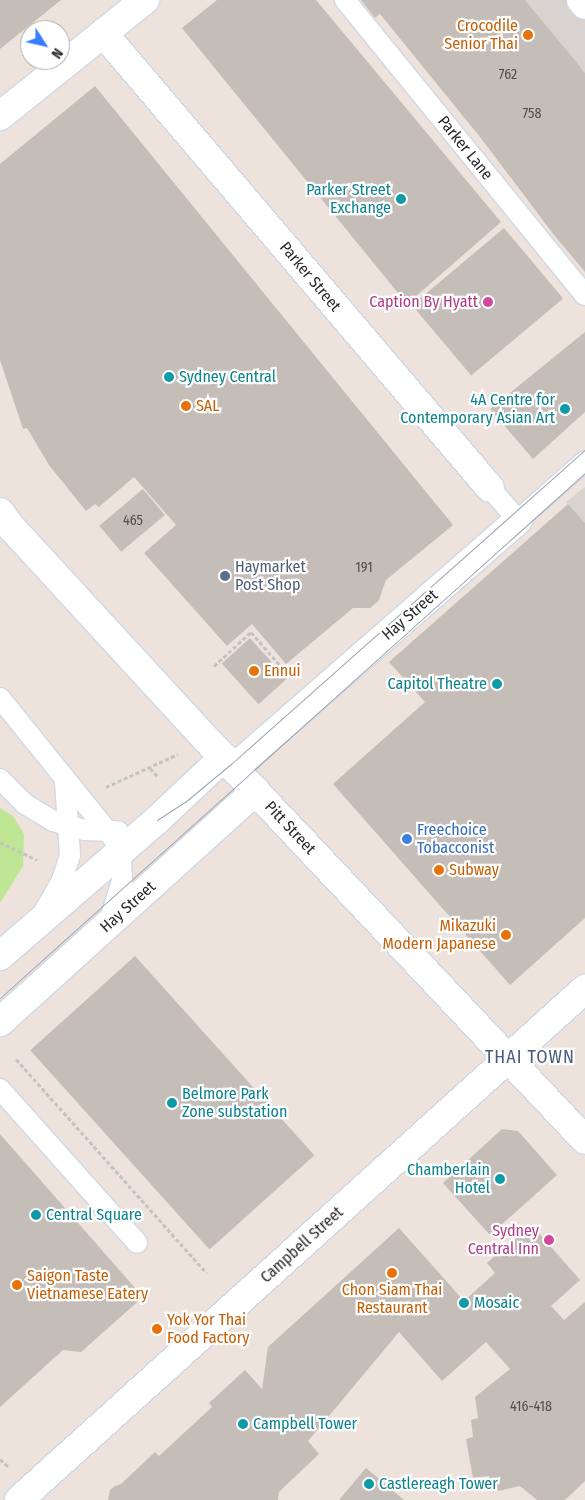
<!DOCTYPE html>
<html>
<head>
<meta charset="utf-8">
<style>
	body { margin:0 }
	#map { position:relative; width:585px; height:1500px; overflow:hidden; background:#ede3dc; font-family:"Fira Sans Condensed",sans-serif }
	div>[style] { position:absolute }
	.green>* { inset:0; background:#bee695 }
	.plaza>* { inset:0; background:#d9d3cf }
	.building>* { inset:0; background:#c5bdb8; transform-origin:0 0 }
	.path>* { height:3px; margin-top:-1.5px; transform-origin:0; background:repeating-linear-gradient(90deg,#c3c3c3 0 4px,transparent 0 6.5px) }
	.roads { filter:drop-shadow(1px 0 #d1d8e4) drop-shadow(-1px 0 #d1d8e4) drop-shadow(0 1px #d1d8e4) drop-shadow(0 -1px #d1d8e4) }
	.lane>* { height:20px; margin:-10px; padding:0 10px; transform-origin:10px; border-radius:10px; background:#fff }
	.street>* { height:28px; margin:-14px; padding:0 14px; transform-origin:14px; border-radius:14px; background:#fff }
	.secondary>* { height:28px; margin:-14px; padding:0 14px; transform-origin:14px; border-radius:14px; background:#fff }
	.tram>* { height:1px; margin:-0.5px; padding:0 0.5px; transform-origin:0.5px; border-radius:0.5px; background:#9ea5b6 }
	.dots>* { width:14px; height:14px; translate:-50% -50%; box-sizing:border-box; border:2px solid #fff; border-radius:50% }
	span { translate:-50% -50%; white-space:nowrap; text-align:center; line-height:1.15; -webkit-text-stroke:4.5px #fff; paint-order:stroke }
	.number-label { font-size:14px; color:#514f4e }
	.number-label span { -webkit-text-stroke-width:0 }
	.food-label { font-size:16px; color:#c56008 }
	.right { translate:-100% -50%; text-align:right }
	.left { translate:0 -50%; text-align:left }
	.street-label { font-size:16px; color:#2a2a2a }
	.culture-label { font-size:16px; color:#0d838f }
	.hotel-label { font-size:16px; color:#b23c85 }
	.service-label { font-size:16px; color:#4e5e75 }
	.shop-label { font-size:16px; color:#366cbe }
	.neighbourhood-label { font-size:18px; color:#485b7d; letter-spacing:1px }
	.north { position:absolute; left:20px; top:20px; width:50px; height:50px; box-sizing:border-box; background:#fff; border:1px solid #aaa; border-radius:50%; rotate:125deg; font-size:14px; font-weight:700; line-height:20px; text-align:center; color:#2a2a2a }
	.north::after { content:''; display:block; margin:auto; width:18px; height:22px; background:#377dff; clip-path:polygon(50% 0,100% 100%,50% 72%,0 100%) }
</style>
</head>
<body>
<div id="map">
	<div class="green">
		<i style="clip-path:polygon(0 808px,13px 816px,24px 834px,23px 866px,0 903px)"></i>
	</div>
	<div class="plaza">
		<i style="clip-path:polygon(525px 0,585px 0,585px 73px,574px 59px)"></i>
		<i style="clip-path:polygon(585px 487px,585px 523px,566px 502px)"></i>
	</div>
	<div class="building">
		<i style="clip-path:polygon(0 0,61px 0,0 49px)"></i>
		<i style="clip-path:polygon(217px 0,316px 0,501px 222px,407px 304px,182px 28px)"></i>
		<i style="clip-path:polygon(361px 0,525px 0,574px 59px,585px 73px,585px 272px,554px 235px,480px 137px,380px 14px,375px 18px)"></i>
		<i style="clip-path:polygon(95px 86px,453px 525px,386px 580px,379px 600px,375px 604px,370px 608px,353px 608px,286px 664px,252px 624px,227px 646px,144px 553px,176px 525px,134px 477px,99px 507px,95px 504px,86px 511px,49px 465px,27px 428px,23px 429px,0 360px,0 164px)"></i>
		<i style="left:504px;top:228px;width:92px;height:120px;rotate:50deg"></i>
		<i style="clip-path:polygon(585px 332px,585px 412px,533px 459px,490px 409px)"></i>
		<i style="left:143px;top:489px;width:34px;height:57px;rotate:50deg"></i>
		<i style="clip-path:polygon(568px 504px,585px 523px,585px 918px,510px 985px,333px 784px,425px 702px,389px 662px)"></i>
		<i style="left:250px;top:638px;width:55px;height:38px;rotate:48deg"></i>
		<i style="left:135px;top:956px;width:268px;height:141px;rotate:48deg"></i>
		<i style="clip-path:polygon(502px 1129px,518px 1131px,557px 1175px,490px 1235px,443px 1183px)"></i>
		<i style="clip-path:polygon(0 1134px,143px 1297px,81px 1352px,63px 1350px,0 1407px)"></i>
		<i style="clip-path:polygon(531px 1224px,580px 1280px,551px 1306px,564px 1320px,585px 1302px,585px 1481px,565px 1500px,537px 1500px,520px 1486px,493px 1492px,489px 1476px,473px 1478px,466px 1439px,473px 1437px,471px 1420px,478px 1418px,475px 1397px,510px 1369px,486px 1342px,442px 1381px,399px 1332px,308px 1441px,319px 1454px,279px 1492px,278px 1500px,108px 1500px,110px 1490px,115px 1486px,121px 1484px,155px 1452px,159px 1456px,212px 1407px,209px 1403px,245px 1370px,262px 1389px,268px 1347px,399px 1228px,464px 1301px,495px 1273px,487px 1263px)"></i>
		<i style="clip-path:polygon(366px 1468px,404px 1500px,339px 1500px)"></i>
	</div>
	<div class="path">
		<i style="left:214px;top:666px;width:50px;rotate:-42.6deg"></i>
		<i style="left:251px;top:632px;width:60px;rotate:49.1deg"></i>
		<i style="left:150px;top:768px;width:12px;rotate:48deg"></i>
		<i style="left:106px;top:787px;width:79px;rotate:-24.6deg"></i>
		<i style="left:0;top:842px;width:41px;rotate:25.9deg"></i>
		<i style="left:16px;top:1059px;width:287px;rotate:48.3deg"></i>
		<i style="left:0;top:1459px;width:13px;rotate:42deg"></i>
	</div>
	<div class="roads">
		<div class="lane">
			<i style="left:345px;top:0;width:380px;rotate:50.9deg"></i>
			<i style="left:490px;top:488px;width:43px;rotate:48.8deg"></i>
			<i style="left:518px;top:520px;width:89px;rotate:-41.4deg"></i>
			<i style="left:0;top:698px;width:185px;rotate:51.1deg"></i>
			<i style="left:116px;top:842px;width:19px;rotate:74deg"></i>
			<i style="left:121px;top:860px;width:21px;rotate:87deg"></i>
			<i style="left:122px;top:881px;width:43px;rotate:107.6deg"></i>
			<i style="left:0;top:779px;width:35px;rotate:45deg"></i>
			<i style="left:25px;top:804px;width:33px;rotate:31deg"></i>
			<i style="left:53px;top:821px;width:32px;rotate:16deg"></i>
			<i style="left:84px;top:830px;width:34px;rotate:2deg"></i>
			<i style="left:45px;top:910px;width:34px;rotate:-60deg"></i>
			<i style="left:62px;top:880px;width:26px;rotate:-72deg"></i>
			<i style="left:70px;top:855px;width:74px;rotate:-93.9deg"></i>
			<i style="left:0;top:1089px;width:206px;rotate:48.3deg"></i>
		</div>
		<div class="street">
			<i style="left:581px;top:0;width:6px;rotate:51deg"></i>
			<i style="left:103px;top:33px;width:597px;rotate:49.62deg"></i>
			<i style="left:0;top:116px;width:186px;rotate:-38.7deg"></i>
			<i style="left:234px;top:768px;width:377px;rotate:-41.1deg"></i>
			<i style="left:0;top:956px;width:208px;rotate:-40.9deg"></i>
			<i style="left:157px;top:820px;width:92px;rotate:-43.2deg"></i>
			<i style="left:0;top:1022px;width:345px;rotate:-42.1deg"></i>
			<i style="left:19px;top:1500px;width:763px;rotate:-42.08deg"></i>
		</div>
		<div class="secondary">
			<i style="left:0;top:512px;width:19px;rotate:54deg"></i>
			<i style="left:11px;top:527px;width:289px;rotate:47.4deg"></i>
			<i style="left:207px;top:740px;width:550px;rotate:46.62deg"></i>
		</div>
	</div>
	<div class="tram">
		<i style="left:157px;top:820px;width:33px;rotate:-33deg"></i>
		<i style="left:185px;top:802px;width:60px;rotate:-39.6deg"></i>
		<i style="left:231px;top:764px;width:473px;rotate:-41.6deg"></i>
		<i style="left:0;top:998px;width:786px;rotate:-41.91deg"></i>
	</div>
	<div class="dots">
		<i style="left:528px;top:35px;background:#e8710a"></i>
		<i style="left:401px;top:199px;background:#0f9aa8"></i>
		<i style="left:488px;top:302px;background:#d1479c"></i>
		<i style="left:169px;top:377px;background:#0f9aa8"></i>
		<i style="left:186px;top:406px;background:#e8710a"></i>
		<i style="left:565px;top:409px;background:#0f9aa8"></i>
		<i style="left:225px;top:576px;background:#5c6f8a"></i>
		<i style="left:254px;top:671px;background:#e8710a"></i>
		<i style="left:497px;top:684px;background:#0f9aa8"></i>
		<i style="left:407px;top:839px;background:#3f7fe0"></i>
		<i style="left:439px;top:870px;background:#e8710a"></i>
		<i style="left:506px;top:935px;background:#e8710a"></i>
		<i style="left:172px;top:1103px;background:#0f9aa8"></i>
		<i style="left:500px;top:1179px;background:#0f9aa8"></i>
		<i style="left:36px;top:1215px;background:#0f9aa8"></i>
		<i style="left:549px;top:1240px;background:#d1479c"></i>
		<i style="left:392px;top:1273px;background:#e8710a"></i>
		<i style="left:17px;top:1285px;background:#e8710a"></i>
		<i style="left:464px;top:1303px;background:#0f9aa8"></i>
		<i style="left:157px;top:1329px;background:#e8710a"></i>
		<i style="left:243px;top:1424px;background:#0f9aa8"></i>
		<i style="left:369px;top:1484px;background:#0f9aa8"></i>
	</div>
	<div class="number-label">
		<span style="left:508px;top:75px">762</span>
		<span style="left:532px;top:114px">758</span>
		<span style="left:133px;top:521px">465</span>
		<span style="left:364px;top:568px">191</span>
		<span style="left:531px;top:1407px">416-418</span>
	</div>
	<div class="food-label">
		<span class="right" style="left:518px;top:35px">Crocodile<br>Senior Thai</span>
		<span class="left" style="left:196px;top:406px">SAL</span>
		<span class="left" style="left:264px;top:671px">Ennui</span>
		<span class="left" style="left:449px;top:870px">Subway</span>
		<span class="right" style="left:496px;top:935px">Mikazuki<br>Modern Japanese</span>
		<span class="left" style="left:27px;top:1285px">Saigon Taste<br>Vietnamese Eatery</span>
		<span style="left:392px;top:1299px">Chon Siam Thai<br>Restaurant</span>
		<span class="left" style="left:167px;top:1329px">Yok Yor Thai<br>Food Factory</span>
	</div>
	<div class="street-label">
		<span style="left:465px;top:148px;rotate:51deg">Parker Lane</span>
		<span style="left:310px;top:277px;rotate:50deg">Parker Street</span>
		<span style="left:410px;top:615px;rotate:-41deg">Hay Street</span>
		<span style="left:290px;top:828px;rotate:47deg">Pitt Street</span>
		<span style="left:128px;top:907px;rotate:-42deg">Hay Street</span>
		<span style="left:302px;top:1245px;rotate:-42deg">Campbell Street</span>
	</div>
	<div class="culture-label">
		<span class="right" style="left:391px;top:199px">Parker Street<br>Exchange</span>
		<span class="left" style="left:179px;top:377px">Sydney Central</span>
		<span class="right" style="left:555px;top:409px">4A Centre for<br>Contemporary Asian Art</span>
		<span class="right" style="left:487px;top:684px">Capitol Theatre</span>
		<span class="left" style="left:182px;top:1103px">Belmore Park<br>Zone substation</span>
		<span class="right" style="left:490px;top:1179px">Chamberlain<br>Hotel</span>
		<span class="left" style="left:46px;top:1215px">Central Square</span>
		<span class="left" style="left:474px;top:1303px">Mosaic</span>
		<span class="left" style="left:253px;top:1424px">Campbell Tower</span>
		<span class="left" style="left:379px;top:1484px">Castlereagh Tower</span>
	</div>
	<div class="hotel-label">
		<span class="right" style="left:478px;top:302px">Caption By Hyatt</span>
		<span class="right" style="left:539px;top:1240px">Sydney<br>Central Inn</span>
	</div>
	<div class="service-label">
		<span class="left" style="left:235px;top:576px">Haymarket<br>Post Shop</span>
	</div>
	<div class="shop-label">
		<span class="left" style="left:417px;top:839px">Freechoice<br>Tobacconist</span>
	</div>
	<div class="neighbourhood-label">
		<span style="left:530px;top:1057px">THAI TOWN</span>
	</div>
	<div class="north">N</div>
</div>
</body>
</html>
